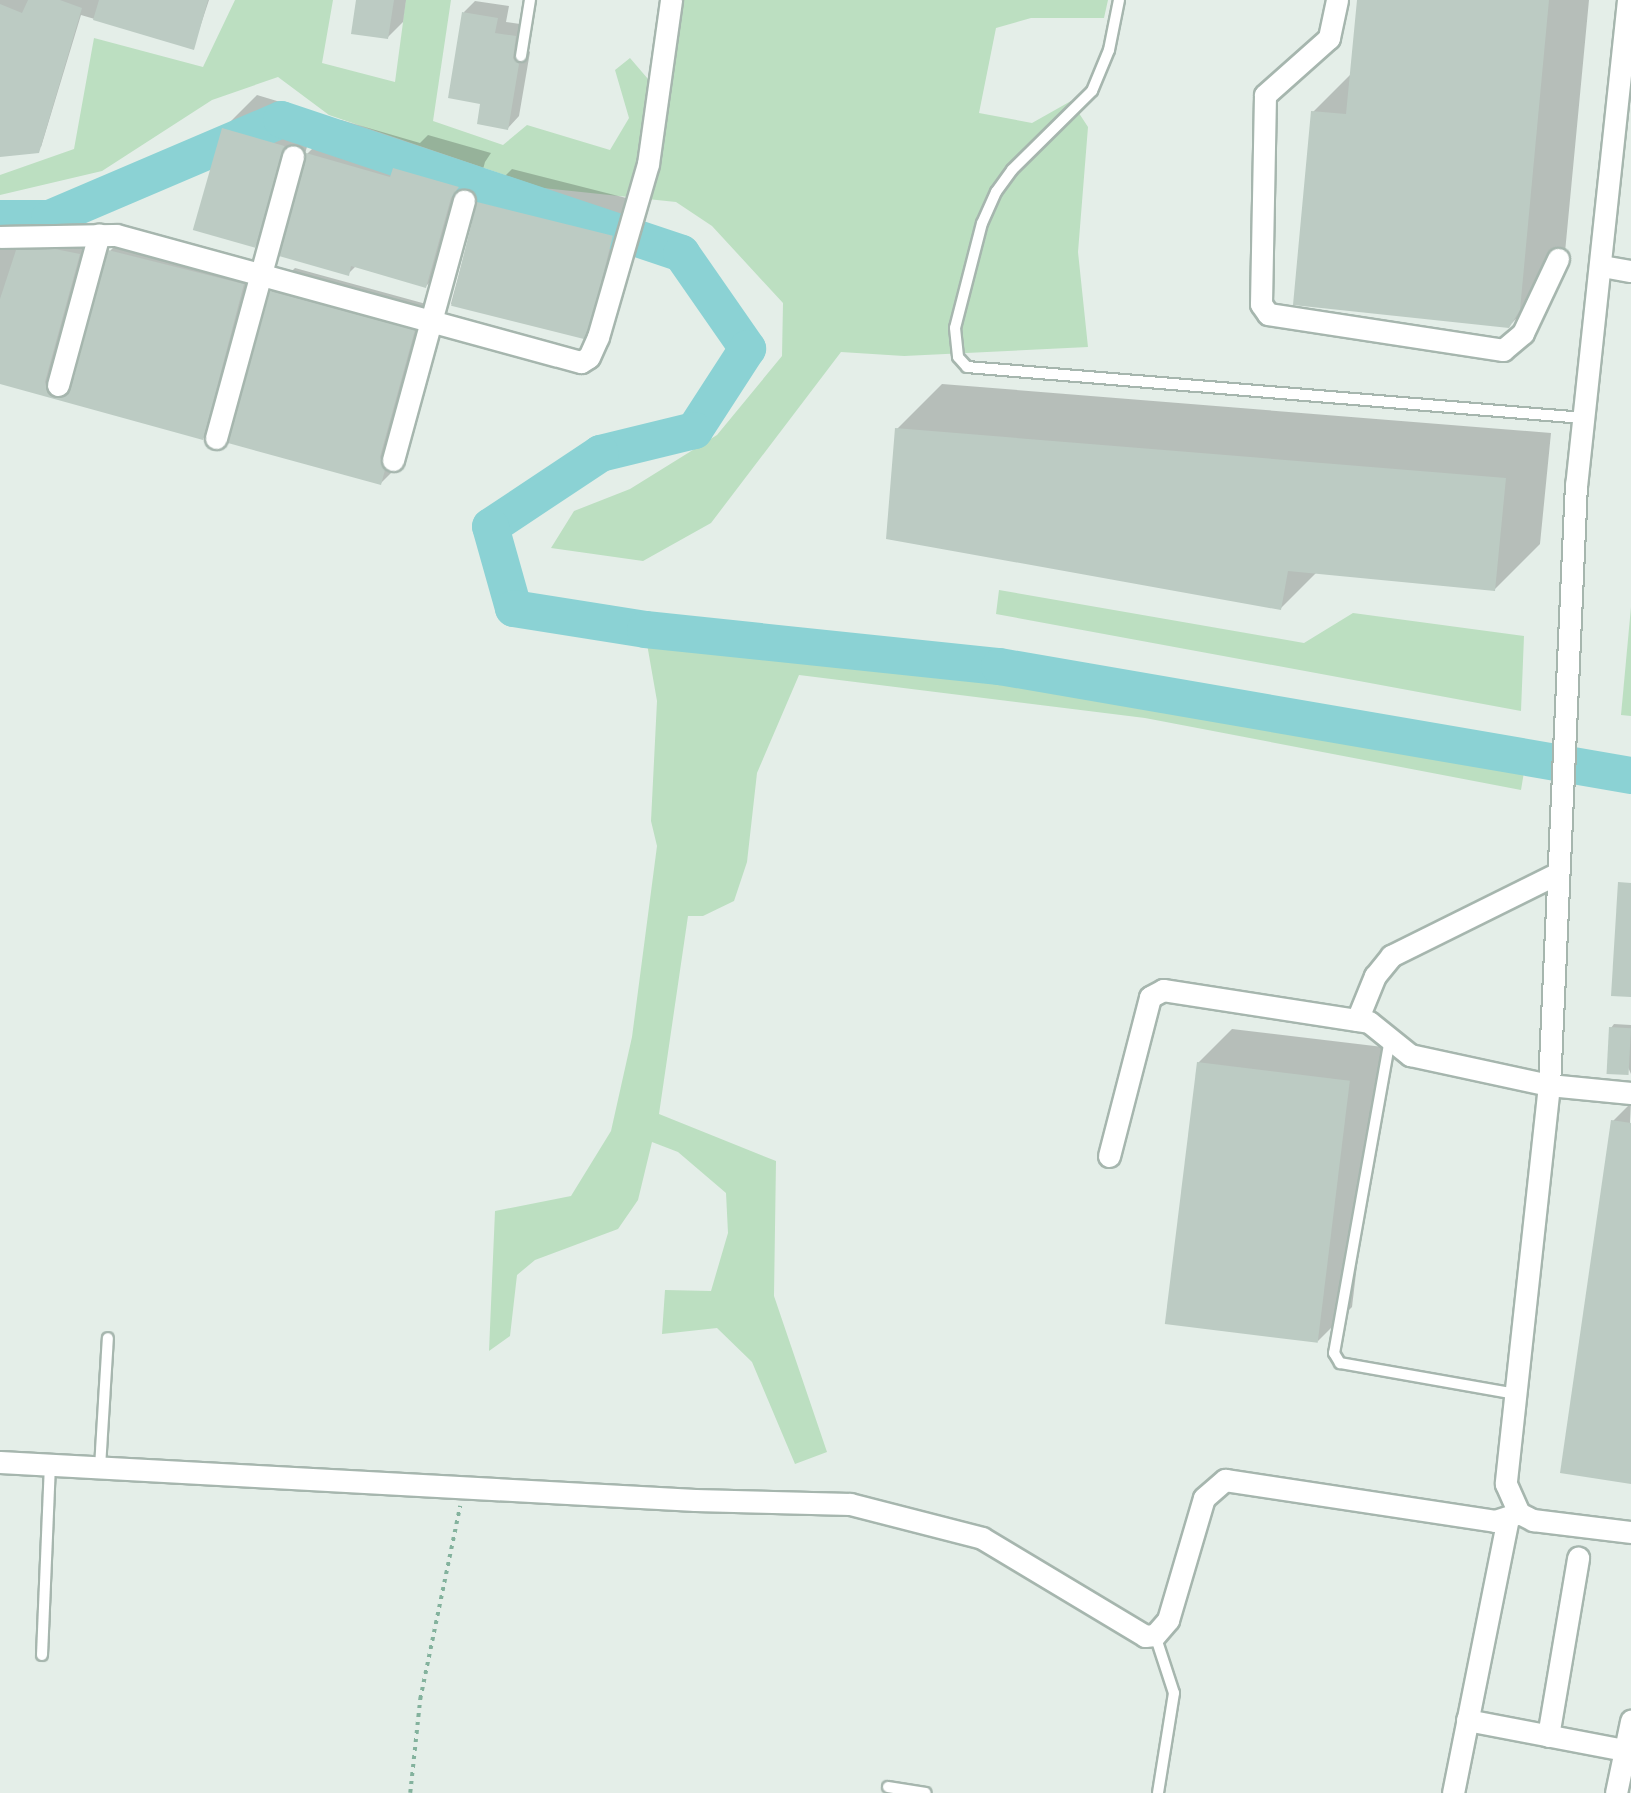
<!DOCTYPE html>
<html>
<head>
<meta charset="utf-8">
<style>
	body { margin:0 }
	#map { position:relative; width:1631px; height:1793px; overflow:hidden; background:#e4eee8; font-family:Jost,sans-serif }
	div>[style] { position:absolute }
	.green>* { inset:0; background:#bcdfc1 }
	.shadow>* { inset:0; background:#0003 }
	.river>* { height:37px; margin:-18.5px; padding:0 18.5px; transform-origin:18.5px; border-radius:18.5px; background:#8bd2d4 }
	.building>* { inset:0; background:#bccbc3; transform-origin:0 0 }
	.path>* { height:3.5px; margin-top:-1.75px; transform-origin:0; background:repeating-linear-gradient(90deg,#83b29d 0 3.5px,transparent 0 8.5px) }
	.roads { filter:drop-shadow(2px 0 #a6b6ae) drop-shadow(-2px 0 #a6b6ae) drop-shadow(0 2px #a6b6ae) drop-shadow(0 -2px #a6b6ae) }
	.service>* { height:10px; margin:-5px; padding:0 5px; transform-origin:5px; border-radius:5px; background:#fff }
	.minor>* { height:21px; margin:-10.5px; padding:0 10.5px; transform-origin:10.5px; border-radius:10.5px; background:#fff }
	span { translate:-50% -50%; white-space:nowrap; text-align:center; line-height:1.15; -webkit-text-stroke:6px #f4faf6; paint-order:stroke }
</style>
</head>
<body>
<div id="map">
	<div class="green">
		<i style="clip-path:polygon(235px 0,333px 0,322px 63px,395px 82px,406px 0,451px 0,433px 121px,503px 145px,527px 125px,610px 150px,629px 118px,615px 70px,630px 58px,648px 79px,680px 0,1108px 0,1104px 18px,1031px 18px,996px 28px,979px 113px,1032px 123px,1071px 101px,1088px 127px,1078px 252px,1088px 347px,904px 356px,841px 352px,711px 523px,643px 561px,551px 548px,574px 511px,630px 489px,717px 435px,782px 356px,783px 303px,712px 226px,676px 202px,543px 188px,329px 115px,278px 77px,212px 100px,102px 171px,0 195px,0 175px,74px 149px,94px 38px,203px 67px)"></i>
		<i style="clip-path:polygon(999px 590px,1304px 643px,1353px 613px,1524px 636px,1521px 711px,996px 614px)"></i>
		<i style="clip-path:polygon(1631px 607px,1631px 716px,1621px 715px)"></i>
		<i style="clip-path:polygon(647px 644px,768px 652px,1066px 684px,1524px 772px,1521px 790px,1145px 718px,799px 675px,757px 773px,747px 862px,734px 901px,703px 916px,688px 916px,659px 1114px,776px 1161px,774px 1296px,827px 1452px,795px 1464px,752px 1362px,717px 1328px,662px 1334px,665px 1290px,711px 1291px,728px 1233px,726px 1193px,678px 1152px,652px 1142px,638px 1200px,618px 1229px,535px 1260px,517px 1275px,510px 1336px,489px 1351px,495px 1211px,571px 1196px,611px 1131px,632px 1037px,657px 846px,651px 821px,657px 701px)"></i>
	</div>
	<div class="shadow">
		<i style="clip-path:polygon(0 0,209px 0,193px 48px,81px 15px,41px 147px,0 154px)"></i>
		<i style="clip-path:polygon(358px 0,406px 0,403px 22px,388px 37px)"></i>
		<i style="clip-path:polygon(1358px 0,1589px 0,1564px 263px,1557px 277px,1512px 323px,1313px 112px,1352px 73px)"></i>
		<i style="clip-path:polygon(475px 1px,509px 6px,506px 22px,527px 25px,524px 46px,530px 52px,519px 116px,508px 128px,482px 102px,464px 12px)"></i>
		<i style="clip-path:polygon(257px 95px,317px 113px,304px 157px,341px 120px,420px 143px,428px 135px,491px 153px,485px 162px,460px 253px,426px 286px,356px 266px,348px 274px,297px 179px,288px 213px,254px 246px,223px 129px)"></i>
		<i style="clip-path:polygon(512px 169px,646px 203px,616px 303px,582px 337px,451px 304px,478px 203px)"></i>
		<i style="clip-path:polygon(129px 231px,263px 265px,222px 419px,203px 438px,0 382px,0 240px,98px 235px,67px 374px,75px 379px,110px 251px)"></i>
		<i style="clip-path:polygon(295px 268px,437px 307px,403px 432px,408px 446px,404px 460px,381px 483px,271px 292px)"></i>
		<i style="clip-path:polygon(942px 384px,1551px 433px,1540px 544px,1495px 589px,1317px 572px,1280px 609px,897px 429px)"></i>
		<i style="clip-path:polygon(1614px 1024px,1631px 1025px,1631px 1074px,1611px 1028px)"></i>
		<i style="clip-path:polygon(1232px 1029px,1383px 1047px,1352px 1307px,1318px 1341px,1198px 1063px)"></i>
		<i style="clip-path:polygon(1631px 1103px,1630px 1121px,1631px 1482px,1613px 1121px)"></i>
	</div>
	<div class="river">
		<i style="left:0;top:218px;width:49px"></i>
		<i style="left:49px;top:218px;width:252px;rotate:-23.1deg"></i>
		<i style="left:281px;top:119px;width:422px;rotate:18.5deg"></i>
		<i style="left:681px;top:253px;width:116px;rotate:55.2deg"></i>
		<i style="left:747px;top:348px;width:98px;rotate:122.9deg"></i>
		<i style="left:694px;top:430px;width:97px;rotate:166.3deg"></i>
		<i style="left:600px;top:453px;width:132px;rotate:146.4deg"></i>
		<i style="left:490px;top:526px;width:85px;rotate:74.3deg"></i>
		<i style="left:513px;top:608px;width:134px;rotate:9deg"></i>
		<i style="left:645px;top:629px;width:356px;rotate:6deg"></i>
		<i style="left:999px;top:666px;width:641px;rotate:9.79deg"></i>
	</div>
	<div class="building">
		<i style="clip-path:polygon(28px 0,60px 0,82px 8px,39px 153px,0 157px,0 4px,22px 13px)"></i>
		<i style="clip-path:polygon(99px 0,208px 0,194px 50px,93px 20px)"></i>
		<i style="clip-path:polygon(356px 0,394px 0,388px 39px,351px 34px)"></i>
		<i style="clip-path:polygon(1357px 0,1549px 0,1520px 310px,1509px 328px,1293px 305px,1311px 111px,1346px 114px)"></i>
		<i style="clip-path:polygon(462px 12px,498px 18px,495px 33px,516px 36px,513px 58px,519px 64px,508px 130px,477px 124px,480px 104px,448px 98px)"></i>
		<i style="left:222px;top:128px;width:65px;height:106px;rotate:16deg"></i>
		<i style="clip-path:polygon(306px 153px,390px 177px,393px 168px,459px 187px,451px 198px,426px 288px,351px 266px,349px 276px,279px 256px)"></i>
		<i style="left:477px;top:202px;width:140px;height:107px;rotate:14deg"></i>
		<i style="clip-path:polygon(55px 249px,80px 254px,45px 382px,48px 394px,55px 398px,71px 388px,108px 250px,244px 284px,203px 440px,0 384px,0 299px,16px 250px)"></i>
		<i style="clip-path:polygon(270px 291px,415px 330px,380px 457px,385px 470px,381px 485px,228px 443px)"></i>
		<i style="clip-path:polygon(895px 428px,1506px 478px,1495px 591px,1288px 571px,1281px 610px,886px 539px)"></i>
		<i style="clip-path:polygon(1618px 882px,1631px 883px,1631px 997px,1611px 996px)"></i>
		<i style="left:1609px;top:1027px;width:22px;height:47px;rotate:3deg"></i>
		<i style="left:1197px;top:1062px;width:154px;height:264px;rotate:7deg"></i>
		<i style="clip-path:polygon(1611px 1120px,1631px 1123px,1631px 1484px,1560px 1473px)"></i>
	</div>
	<div class="path">
		<i style="left:410px;top:1793px;width:95px;rotate:-83.9deg"></i>
		<i style="left:420px;top:1699px;width:197px;rotate:-78.3deg"></i>
	</div>
	<div class="roads">
		<div class="service">
			<i style="left:1119px;top:0;width:51px;rotate:101.3deg"></i>
			<i style="left:1109px;top:50px;width:44px;rotate:112.5deg"></i>
			<i style="left:1092px;top:91px;width:112px;rotate:135.4deg"></i>
			<i style="left:1012px;top:170px;width:27px;rotate:126deg"></i>
			<i style="left:996px;top:192px;width:34px;rotate:114deg"></i>
			<i style="left:982px;top:223px;width:108px;rotate:104.4deg"></i>
			<i style="left:955px;top:328px;width:29px;rotate:84deg"></i>
			<i style="left:958px;top:357px;width:13px;rotate:48deg"></i>
			<i style="left:967px;top:367px;width:618px;rotate:4.73deg"></i>
			<i style="left:521px;top:56px;width:57px;rotate:-80.9deg"></i>
			<i style="left:1390px;top:1039px;width:319px;rotate:100.1deg"></i>
			<i style="left:1334px;top:1353px;width:12px;rotate:59deg"></i>
			<i style="left:1340px;top:1363px;width:178px;rotate:10deg"></i>
			<i style="left:100px;top:1467px;width:129px;rotate:-86.5deg"></i>
			<i style="left:1155px;top:1635px;width:61px;rotate:71.9deg"></i>
			<i style="left:1174px;top:1693px;width:101px;rotate:99.1deg"></i>
			<i style="left:42px;top:1655px;width:190px;rotate:-87.6deg"></i>
			<i style="left:888px;top:1787px;width:38px;rotate:9deg"></i>
		</div>
		<div class="minor">
			<i style="left:1337px;top:0;width:39px;rotate:102deg"></i>
			<i style="left:1329px;top:38px;width:86px;rotate:138.3deg"></i>
			<i style="left:1265px;top:95px;width:209px;rotate:91.1deg"></i>
			<i style="left:1261px;top:304px;width:12px;rotate:55deg"></i>
			<i style="left:1268px;top:314px;width:238px;rotate:8.7deg"></i>
			<i style="left:1503px;top:350px;width:26px;rotate:-40deg"></i>
			<i style="left:1523px;top:333px;width:82px;rotate:-64.7deg"></i>
			<i style="left:1628px;top:0;width:487px;rotate:96.1deg"></i>
			<i style="left:1576px;top:484px;width:602px;rotate:92.57deg"></i>
			<i style="left:1549px;top:1085px;width:401px;rotate:96.2deg"></i>
			<i style="left:1506px;top:1484px;width:32px;rotate:66deg"></i>
			<i style="left:1519px;top:1513px;width:16px;rotate:27deg"></i>
			<i style="left:1533px;top:1520px;width:99px;rotate:7deg"></i>
			<i style="left:0;top:237px;width:116px;rotate:-1deg"></i>
			<i style="left:116px;top:235px;width:482px;rotate:15.3deg"></i>
			<i style="left:581px;top:362px;width:9px;rotate:-32deg"></i>
			<i style="left:589px;top:357px;width:22px;rotate:-66deg"></i>
			<i style="left:598px;top:337px;width:180px;rotate:-73.9deg"></i>
			<i style="left:648px;top:164px;width:166px;rotate:-82deg"></i>
			<i style="left:1602px;top:266px;width:29px;rotate:10deg"></i>
			<i style="left:58px;top:385px;width:156px;rotate:-74.8deg"></i>
			<i style="left:216px;top:438px;width:292px;rotate:-74.7deg"></i>
			<i style="left:393px;top:460px;width:269px;rotate:-74.7deg"></i>
			<i style="left:1357px;top:1020px;width:48px;rotate:-67.8deg"></i>
			<i style="left:1375px;top:976px;width:26px;rotate:-51deg"></i>
			<i style="left:1391px;top:956px;width:186px;rotate:-26.4deg"></i>
			<i style="left:1109px;top:1156px;width:164px;rotate:-75.5deg"></i>
			<i style="left:1150px;top:997px;width:15px;rotate:-28deg"></i>
			<i style="left:1163px;top:990px;width:208px;rotate:8.8deg"></i>
			<i style="left:1369px;top:1022px;width:53px;rotate:38.8deg"></i>
			<i style="left:1410px;top:1055px;width:142px;rotate:12.2deg"></i>
			<i style="left:1549px;top:1085px;width:82px;rotate:5.6deg"></i>
			<i style="left:0;top:1462px;width:696px;rotate:3.13deg"></i>
			<i style="left:695px;top:1500px;width:155px;rotate:1.5deg"></i>
			<i style="left:850px;top:1504px;width:136px;rotate:14.4deg"></i>
			<i style="left:982px;top:1538px;width:190px;rotate:31deg"></i>
			<i style="left:1145px;top:1636px;width:10px;rotate:-6deg"></i>
			<i style="left:1155px;top:1635px;width:20px;rotate:-49deg"></i>
			<i style="left:1168px;top:1620px;width:127px;rotate:-73.6deg"></i>
			<i style="left:1204px;top:1498px;width:28px;rotate:-41deg"></i>
			<i style="left:1225px;top:1480px;width:273px;rotate:8.6deg"></i>
			<i style="left:1495px;top:1521px;width:25px;rotate:-18deg"></i>
			<i style="left:1467px;top:1720px;width:160px;rotate:10.8deg"></i>
			<i style="left:1548px;top:1736px;width:181px;rotate:-80.4deg"></i>
			<i style="left:1453px;top:1793px;width:280px;rotate:-78.7deg"></i>
			<i style="left:1616px;top:1793px;width:74px;rotate:-78.2deg"></i>
		</div>
	</div>
</div>
</body>
</html>
